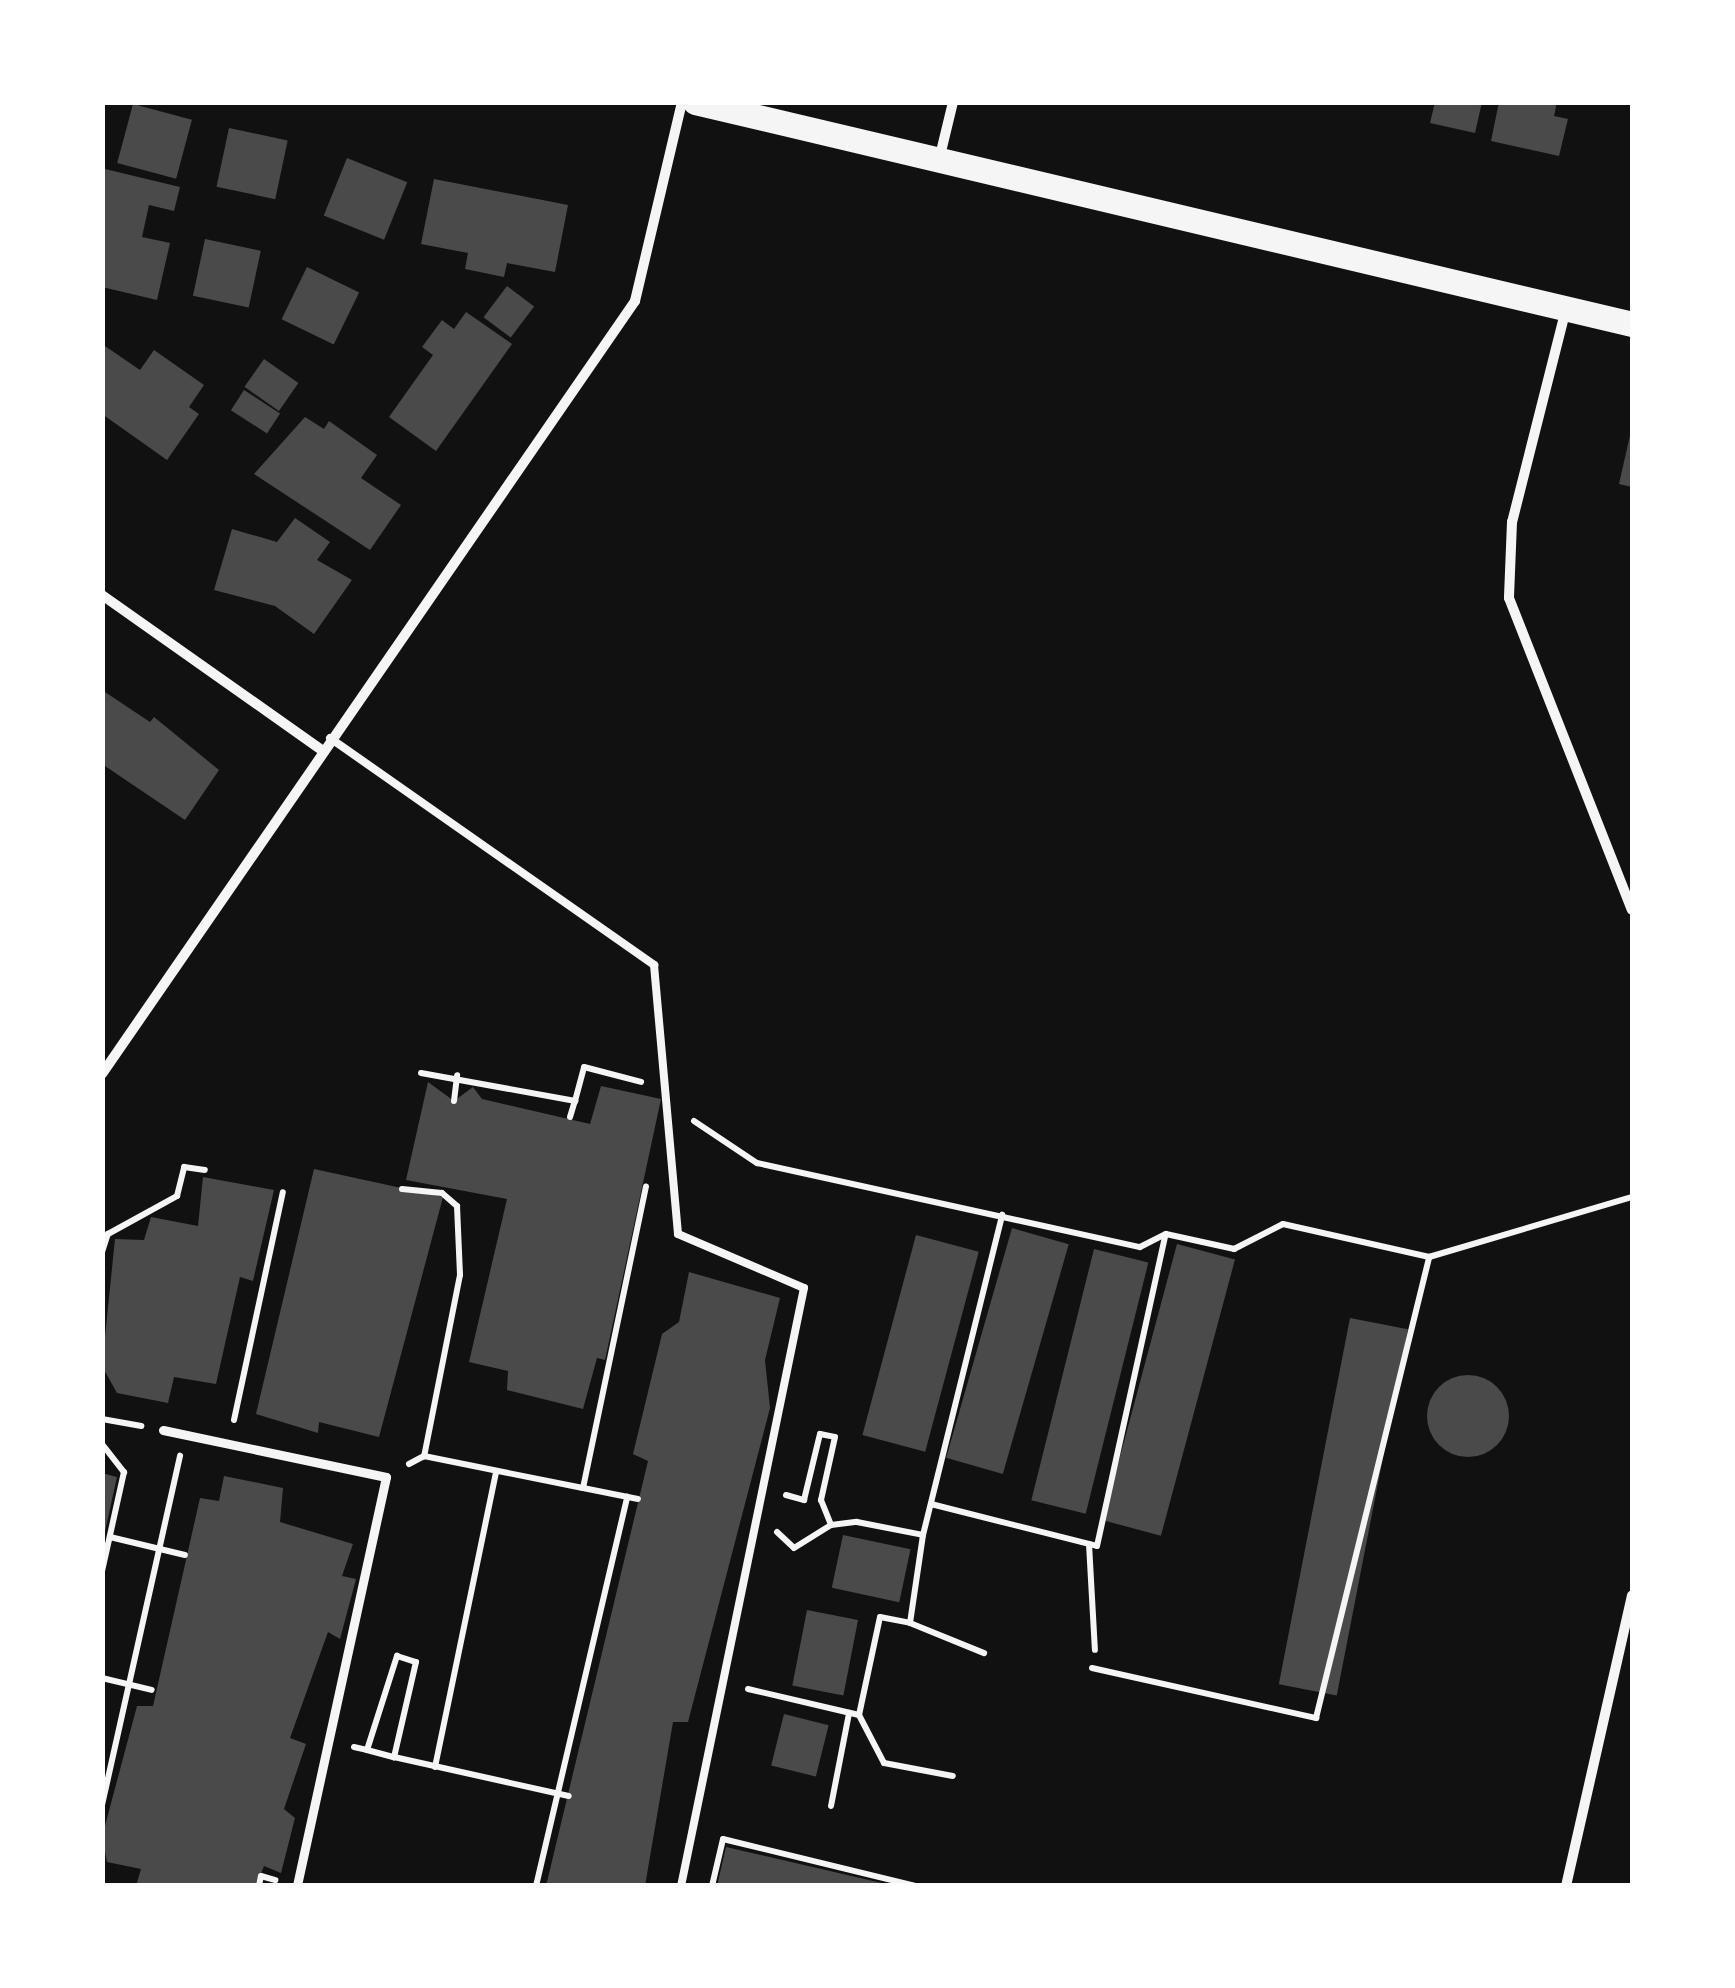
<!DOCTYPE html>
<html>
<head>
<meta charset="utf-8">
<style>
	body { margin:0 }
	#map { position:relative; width:1735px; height:1988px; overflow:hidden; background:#111; font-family:"Zilla Slab",serif }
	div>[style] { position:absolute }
	.building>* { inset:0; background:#4a4a4a; transform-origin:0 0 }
	.round { border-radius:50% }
	.path>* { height:6px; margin:-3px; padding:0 3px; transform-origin:3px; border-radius:3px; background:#f5f5f5 }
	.service>* { height:8px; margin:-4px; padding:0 4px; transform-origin:4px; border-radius:4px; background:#f5f5f5 }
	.pedestrian>* { height:9px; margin:-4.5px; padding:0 4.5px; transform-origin:4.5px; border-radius:4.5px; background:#f5f5f5 }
	.minor>* { height:10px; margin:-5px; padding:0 5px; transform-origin:5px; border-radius:5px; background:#f5f5f5 }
	.primary>* { height:25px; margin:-12.5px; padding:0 12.5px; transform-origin:12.5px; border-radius:12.5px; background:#f5f5f5 }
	span { translate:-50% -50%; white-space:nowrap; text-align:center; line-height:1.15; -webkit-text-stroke:9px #fff; paint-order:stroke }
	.frame { position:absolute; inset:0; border:105px solid #fff; pointer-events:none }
</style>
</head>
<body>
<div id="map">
	<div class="building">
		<i style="clip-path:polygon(1435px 102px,1482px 102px,1475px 133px,1430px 123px)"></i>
		<i style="clip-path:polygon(1499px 102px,1557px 102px,1554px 116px,1568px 119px,1559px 156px,1491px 141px)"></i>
		<i style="left:133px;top:104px;width:61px;height:61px;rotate:15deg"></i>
		<i style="left:229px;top:128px;width:60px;height:60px;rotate:12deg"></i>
		<i style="left:347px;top:158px;width:65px;height:62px;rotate:22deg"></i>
		<i style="clip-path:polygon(105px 169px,180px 187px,174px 211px,149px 205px,142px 237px,170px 243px,157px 300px,102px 287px)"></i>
		<i style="clip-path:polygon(434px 179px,568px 205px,555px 272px,507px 263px,504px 277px,465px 269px,468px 253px,421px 244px)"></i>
		<i style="left:205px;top:239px;width:57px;height:58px;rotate:12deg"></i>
		<i style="left:307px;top:267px;width:58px;height:58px;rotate:26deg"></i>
		<i style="left:507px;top:286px;width:34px;height:39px;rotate:37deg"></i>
		<i style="clip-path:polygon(466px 312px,512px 344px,436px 451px,389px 417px,433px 355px,422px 347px,442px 320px,454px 329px)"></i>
		<i style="clip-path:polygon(102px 344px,140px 370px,154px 350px,204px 385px,189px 407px,199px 414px,167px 460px,102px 414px)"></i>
		<i style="left:264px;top:359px;width:42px;height:34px;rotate:35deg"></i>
		<i style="left:244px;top:390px;width:43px;height:24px;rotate:33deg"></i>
		<i style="clip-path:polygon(305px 417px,324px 429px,329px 421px,377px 455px,361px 478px,401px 505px,370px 550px,254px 474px)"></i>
		<i style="clip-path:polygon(1631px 431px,1632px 432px,1632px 487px,1619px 484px)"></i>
		<i style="clip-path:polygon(295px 518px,330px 542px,317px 560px,352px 580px,314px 634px,275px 606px,214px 590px,232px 529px,277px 542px)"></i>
		<i style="clip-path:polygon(102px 690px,150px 722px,154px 717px,219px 770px,185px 820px,102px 764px)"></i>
		<i style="clip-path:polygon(428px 1082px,454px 1101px,473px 1087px,482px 1099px,590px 1124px,601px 1086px,661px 1099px,605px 1360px,597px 1358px,583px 1409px,507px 1390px,508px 1371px,469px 1362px,507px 1199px,406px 1180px)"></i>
		<i style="clip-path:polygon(314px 1169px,443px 1197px,379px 1437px,319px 1422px,318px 1433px,256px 1414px)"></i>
		<i style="clip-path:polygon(203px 1177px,274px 1190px,253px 1281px,240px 1277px,216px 1384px,174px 1377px,168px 1403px,117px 1393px,102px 1366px,115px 1239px,144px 1240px,151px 1217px,198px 1226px)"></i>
		<i style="left:1012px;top:1228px;width:59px;height:239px;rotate:16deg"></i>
		<i style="left:916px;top:1235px;width:65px;height:207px;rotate:15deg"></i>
		<i style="left:1177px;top:1244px;width:60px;height:286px;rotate:15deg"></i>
		<i style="left:1094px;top:1249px;width:56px;height:259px;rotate:14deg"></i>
		<i style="clip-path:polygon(689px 1272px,780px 1298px,765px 1360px,770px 1408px,688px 1722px,673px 1722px,645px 1886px,546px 1886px,648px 1461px,633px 1454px,662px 1334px,679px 1322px)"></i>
		<i style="left:1350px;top:1318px;width:59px;height:373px;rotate:11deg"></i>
		<i class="round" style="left:1427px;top:1375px;width:82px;height:82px"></i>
		<i style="clip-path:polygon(102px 1473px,117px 1477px,104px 1536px,102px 1536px)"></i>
		<i style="clip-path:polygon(224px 1476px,283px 1488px,280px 1522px,353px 1544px,342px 1576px,356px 1579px,340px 1639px,328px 1632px,290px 1738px,306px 1744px,284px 1809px,295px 1818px,281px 1873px,264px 1866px,256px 1886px,136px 1886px,141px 1869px,107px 1862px,102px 1837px,137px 1706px,153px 1706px,200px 1498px,219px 1501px)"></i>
		<i style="left:843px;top:1535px;width:69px;height:54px;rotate:12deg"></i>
		<i style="left:807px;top:1610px;width:52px;height:77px;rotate:11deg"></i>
		<i style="left:784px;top:1714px;width:46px;height:53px;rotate:14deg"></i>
		<i style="clip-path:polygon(726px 1847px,886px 1884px,886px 1886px,717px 1886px)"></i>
	</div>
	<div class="path">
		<i style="left:421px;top:1073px;width:157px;rotate:10.3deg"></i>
		<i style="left:575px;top:1101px;width:35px;rotate:-75deg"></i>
		<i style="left:584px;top:1067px;width:59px;rotate:14.7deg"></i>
		<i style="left:454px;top:1101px;width:26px;rotate:-83deg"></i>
		<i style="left:570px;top:1117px;width:17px;rotate:-73deg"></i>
		<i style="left:694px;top:1121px;width:76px;rotate:33.7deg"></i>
		<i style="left:757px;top:1163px;width:392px;rotate:12.4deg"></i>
		<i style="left:1140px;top:1247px;width:29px;rotate:-27deg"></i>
		<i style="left:1166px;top:1234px;width:70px;rotate:12.4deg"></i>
		<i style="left:1234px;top:1249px;width:55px;rotate:-27deg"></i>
		<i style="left:1283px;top:1224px;width:150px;rotate:12.7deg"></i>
		<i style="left:1429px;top:1257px;width:212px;rotate:-16.5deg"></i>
		<i style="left:402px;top:1189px;width:40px;rotate:5.7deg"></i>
		<i style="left:442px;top:1193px;width:20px;rotate:41deg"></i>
		<i style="left:457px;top:1206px;width:69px;rotate:87.5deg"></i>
		<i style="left:460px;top:1275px;width:185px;rotate:101.2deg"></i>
		<i style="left:102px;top:1252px;width:19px;rotate:-72deg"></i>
		<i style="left:108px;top:1234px;width:79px;rotate:-28.8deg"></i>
		<i style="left:177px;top:1196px;width:30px;rotate:-76deg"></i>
		<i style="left:184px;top:1167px;width:21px;rotate:8deg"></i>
		<i style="left:102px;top:1419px;width:40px;rotate:10deg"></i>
		<i style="left:234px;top:1420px;width:233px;rotate:-77.9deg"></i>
		<i style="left:102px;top:1444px;width:36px;rotate:52deg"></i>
		<i style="left:124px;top:1472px;width:101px;rotate:102.5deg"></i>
		<i style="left:409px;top:1464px;width:17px;rotate:-28deg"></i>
		<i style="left:424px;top:1456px;width:162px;rotate:11.4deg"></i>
		<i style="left:583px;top:1488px;width:308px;rotate:-78.2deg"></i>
		<i style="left:583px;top:1488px;width:56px;rotate:11.3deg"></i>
		<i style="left:786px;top:1495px;width:19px;rotate:16deg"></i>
		<i style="left:804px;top:1500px;width:68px;rotate:-76.4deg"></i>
		<i style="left:820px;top:1434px;width:15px;rotate:11deg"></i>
		<i style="left:835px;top:1437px;width:65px;rotate:102.5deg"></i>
		<i style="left:821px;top:1500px;width:27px;rotate:68deg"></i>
		<i style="left:931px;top:1504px;width:171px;rotate:14.2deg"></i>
		<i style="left:1097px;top:1546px;width:317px;rotate:-77.6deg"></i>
		<i style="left:777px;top:1532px;width:23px;rotate:43deg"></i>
		<i style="left:794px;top:1548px;width:44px;rotate:-31.9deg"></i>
		<i style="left:831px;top:1525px;width:26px;rotate:-7deg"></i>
		<i style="left:857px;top:1522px;width:67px;rotate:11.1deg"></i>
		<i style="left:923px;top:1535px;width:330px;rotate:-76.1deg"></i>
		<i style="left:110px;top:1537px;width:77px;rotate:13.5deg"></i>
		<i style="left:1089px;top:1544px;width:106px;rotate:86.8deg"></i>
		<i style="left:910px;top:1623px;width:80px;rotate:22.1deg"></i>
		<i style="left:1092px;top:1668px;width:230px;rotate:12.6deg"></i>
		<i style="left:1316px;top:1718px;width:475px;rotate:-76.2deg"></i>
		<i style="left:102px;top:1678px;width:51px;rotate:13.5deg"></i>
		<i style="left:748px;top:1689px;width:114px;rotate:13.2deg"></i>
		<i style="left:859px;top:1715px;width:100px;rotate:-77.9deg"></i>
		<i style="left:880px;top:1617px;width:31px;rotate:11deg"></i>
		<i style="left:910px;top:1623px;width:89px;rotate:-81.6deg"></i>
		<i style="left:859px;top:1715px;width:54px;rotate:62.5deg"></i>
		<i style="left:884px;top:1763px;width:70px;rotate:10.7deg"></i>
		<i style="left:354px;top:1747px;width:13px;rotate:13deg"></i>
		<i style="left:367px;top:1750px;width:99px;rotate:-72.3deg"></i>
		<i style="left:397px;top:1656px;width:20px;rotate:18deg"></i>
		<i style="left:416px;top:1662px;width:98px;rotate:103deg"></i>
		<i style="left:394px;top:1757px;width:179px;rotate:12.6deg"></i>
		<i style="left:367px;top:1750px;width:28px;rotate:15deg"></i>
		<i style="left:435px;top:1767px;width:300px;rotate:-78.3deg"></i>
		<i style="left:102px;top:1805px;width:358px;rotate:-77.4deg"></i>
		<i style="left:831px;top:1806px;width:95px;rotate:-79deg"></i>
		<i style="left:259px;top:1886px;width:10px;rotate:-79deg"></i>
		<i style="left:261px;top:1876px;width:15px;rotate:16deg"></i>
		<i style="left:536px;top:1886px;width:400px;rotate:-76.8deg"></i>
		<i style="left:712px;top:1886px;width:48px;rotate:-76.8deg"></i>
		<i style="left:723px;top:1839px;width:199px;rotate:13.7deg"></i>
	</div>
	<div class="service">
		<i style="left:330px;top:738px;width:396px;rotate:35deg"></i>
		<i style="left:654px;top:965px;width:270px;rotate:84.9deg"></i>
		<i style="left:678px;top:1234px;width:137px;rotate:23.2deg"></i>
		<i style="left:804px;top:1288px;width:611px;rotate:101.62deg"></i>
	</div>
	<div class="pedestrian">
		<i style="left:163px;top:1430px;width:228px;rotate:11.9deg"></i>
		<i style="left:386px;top:1477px;width:419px;rotate:102.3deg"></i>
	</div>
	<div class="minor">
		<i style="left:939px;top:160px;width:60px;rotate:-76.4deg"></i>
		<i style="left:1566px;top:309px;width:220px;rotate:104.2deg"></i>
		<i style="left:1512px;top:522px;width:76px;rotate:92.3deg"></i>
		<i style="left:1509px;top:598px;width:335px;rotate:68.5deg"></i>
		<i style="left:102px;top:595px;width:269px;rotate:35.2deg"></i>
		<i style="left:102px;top:1074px;width:939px;rotate:-55.41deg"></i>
		<i style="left:635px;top:301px;width:204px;rotate:-76.7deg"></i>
		<i style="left:1566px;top:1886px;width:298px;rotate:-77.2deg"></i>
	</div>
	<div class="primary">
		<i style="left:695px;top:102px;width:963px;rotate:13.33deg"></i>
	</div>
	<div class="frame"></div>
</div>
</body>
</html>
